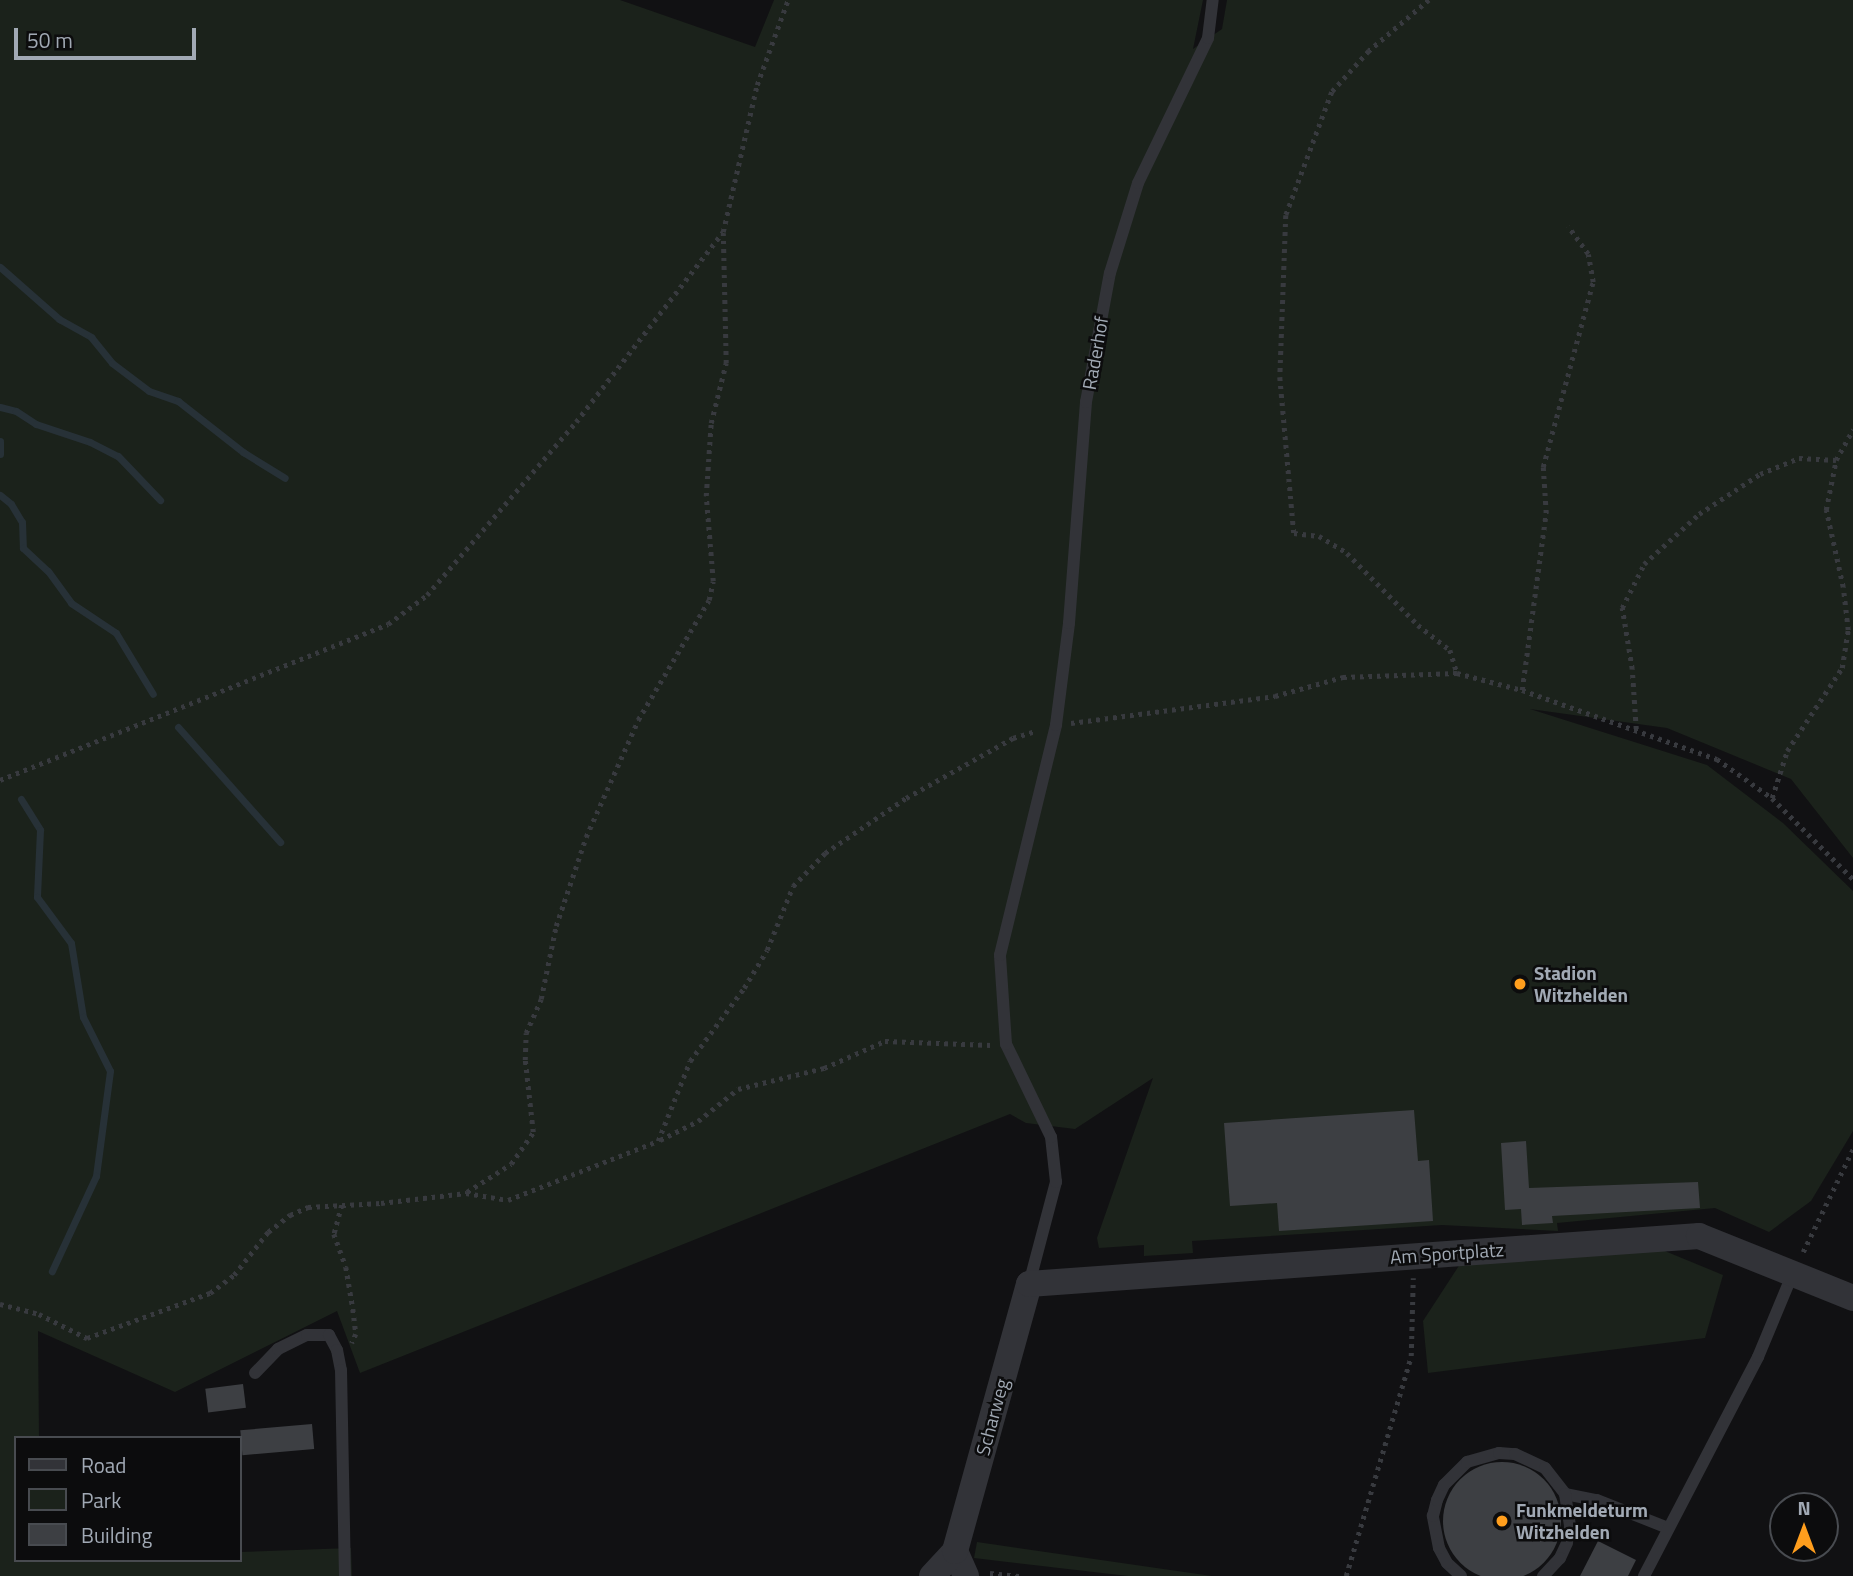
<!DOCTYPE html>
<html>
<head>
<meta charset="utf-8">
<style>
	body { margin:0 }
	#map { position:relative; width:1853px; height:1576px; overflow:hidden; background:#111113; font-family:"Titillium Web",sans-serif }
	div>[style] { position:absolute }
	.green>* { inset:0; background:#1b221b }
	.stream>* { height:7px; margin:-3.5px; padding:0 3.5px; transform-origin:3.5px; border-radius:3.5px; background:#273137 }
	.building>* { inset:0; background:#3d3f43; transform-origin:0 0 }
	.round { border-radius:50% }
	.path>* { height:4.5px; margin-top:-2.25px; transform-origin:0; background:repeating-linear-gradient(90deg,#383a3f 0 3.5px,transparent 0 8.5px) }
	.service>* { height:12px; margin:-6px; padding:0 6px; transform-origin:6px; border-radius:6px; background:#323338 }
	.minor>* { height:26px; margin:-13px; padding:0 13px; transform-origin:13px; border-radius:13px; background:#323338 }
	.dots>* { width:19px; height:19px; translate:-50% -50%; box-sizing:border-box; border:4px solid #0c0c0d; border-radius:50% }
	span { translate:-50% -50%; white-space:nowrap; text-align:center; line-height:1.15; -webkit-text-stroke:5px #0c0c0d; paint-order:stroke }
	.street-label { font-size:19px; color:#a1a9b4 }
	.poi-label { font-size:19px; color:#a1a9b4; font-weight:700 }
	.left { translate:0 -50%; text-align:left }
	.legend { position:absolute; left:14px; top:1436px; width:228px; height:126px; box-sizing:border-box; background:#0c0c0d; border:2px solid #484b50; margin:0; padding:9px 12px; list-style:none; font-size:21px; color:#a1a9b4 }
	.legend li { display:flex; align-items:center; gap:14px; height:35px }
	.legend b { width:35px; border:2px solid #484b50 }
	.north { position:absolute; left:1769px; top:1492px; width:70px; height:70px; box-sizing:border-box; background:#0c0c0d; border:2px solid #484b50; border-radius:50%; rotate:0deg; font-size:19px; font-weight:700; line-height:28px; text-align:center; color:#a1a9b4 }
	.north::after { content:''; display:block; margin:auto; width:24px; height:32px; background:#ff9e1d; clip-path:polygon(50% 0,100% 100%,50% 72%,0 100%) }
	.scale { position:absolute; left:14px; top:28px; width:182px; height:32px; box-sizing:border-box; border:4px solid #a1a9b4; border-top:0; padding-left:9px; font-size:21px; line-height:24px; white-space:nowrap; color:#a1a9b4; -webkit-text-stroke:5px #0c0c0d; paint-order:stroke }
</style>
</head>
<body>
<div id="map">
	<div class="green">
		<i style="clip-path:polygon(0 0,620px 0,755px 47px,774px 0,1203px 0,1193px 49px,1222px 29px,1227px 0,1853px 0,1853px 858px,1791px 779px,1667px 728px,1530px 709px,1707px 765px,1783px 823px,1853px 891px,1853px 1131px,1811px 1201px,1769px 1232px,1715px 1208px,1557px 1223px,1558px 1231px,1442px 1225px,1192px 1241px,1193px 1253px,1144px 1256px,1144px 1245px,1099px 1248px,1097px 1238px,1153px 1078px,1075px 1129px,1026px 1123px,1010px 1114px,360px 1373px,337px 1311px,175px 1392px,38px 1331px,39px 1438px,16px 1438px,16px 1560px,240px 1560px,240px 1552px,351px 1548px,352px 1576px,0 1576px)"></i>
		<i style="clip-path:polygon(1660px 1249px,1723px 1275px,1705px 1338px,1428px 1373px,1423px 1321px,1462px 1261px)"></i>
		<i style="clip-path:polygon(977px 1542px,1212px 1576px,1128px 1576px,974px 1558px)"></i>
	</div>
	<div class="stream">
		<i style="left:0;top:267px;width:79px;rotate:41.4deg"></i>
		<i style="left:59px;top:319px;width:37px;rotate:29deg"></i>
		<i style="left:91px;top:337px;width:33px;rotate:51deg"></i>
		<i style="left:112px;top:363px;width:46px;rotate:37.1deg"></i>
		<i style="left:149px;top:391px;width:31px;rotate:19deg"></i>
		<i style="left:178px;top:401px;width:83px;rotate:38.1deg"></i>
		<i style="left:243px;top:452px;width:49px;rotate:31.8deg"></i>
		<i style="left:0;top:407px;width:16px;rotate:14deg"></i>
		<i style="left:16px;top:411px;width:24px;rotate:33deg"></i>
		<i style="left:36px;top:424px;width:57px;rotate:18.4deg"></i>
		<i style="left:90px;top:442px;width:31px;rotate:27deg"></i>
		<i style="left:118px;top:456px;width:61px;rotate:46.3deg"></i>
		<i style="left:0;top:441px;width:13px;rotate:90deg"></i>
		<i style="left:0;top:495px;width:14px;rotate:39deg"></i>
		<i style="left:11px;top:504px;width:21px;rotate:59deg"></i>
		<i style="left:22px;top:522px;width:26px;rotate:88deg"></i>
		<i style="left:23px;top:548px;width:34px;rotate:43deg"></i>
		<i style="left:48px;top:571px;width:39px;rotate:54deg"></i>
		<i style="left:71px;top:603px;width:54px;rotate:33.7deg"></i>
		<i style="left:116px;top:633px;width:71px;rotate:58.8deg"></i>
		<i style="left:178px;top:727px;width:154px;rotate:48.4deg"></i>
		<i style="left:21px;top:799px;width:36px;rotate:58deg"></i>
		<i style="left:40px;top:830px;width:67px;rotate:92.6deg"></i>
		<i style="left:37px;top:897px;width:57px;rotate:53.5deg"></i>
		<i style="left:71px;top:943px;width:75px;rotate:80.8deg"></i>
		<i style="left:83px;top:1017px;width:60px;rotate:63.4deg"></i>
		<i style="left:110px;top:1071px;width:106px;rotate:97.6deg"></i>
		<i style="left:96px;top:1176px;width:105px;rotate:114.9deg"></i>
	</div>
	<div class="building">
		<i style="clip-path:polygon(1414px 1110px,1418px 1161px,1429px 1160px,1433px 1221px,1279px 1231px,1277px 1203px,1230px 1206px,1224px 1123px)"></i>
		<i style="clip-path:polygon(1526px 1141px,1529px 1188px,1698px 1182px,1700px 1208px,1552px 1216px,1553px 1223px,1522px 1225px,1521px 1209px,1505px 1210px,1501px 1143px)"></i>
		<i style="left:243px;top:1384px;width:24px;height:38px;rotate:83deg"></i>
		<i style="left:312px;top:1424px;width:25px;height:72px;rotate:85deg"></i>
		<i class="round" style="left:1443px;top:1462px;width:118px;height:118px"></i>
		<i style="clip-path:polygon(1598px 1541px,1636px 1560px,1628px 1576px,1580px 1576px)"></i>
	</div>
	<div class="path">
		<i style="left:1429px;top:0;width:79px;rotate:139.6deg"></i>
		<i style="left:1369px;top:51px;width:55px;rotate:132.1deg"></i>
		<i style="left:1332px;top:92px;width:131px;rotate:110.5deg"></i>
		<i style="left:1286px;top:215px;width:162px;rotate:92.1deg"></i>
		<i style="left:1280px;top:377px;width:157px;rotate:84.9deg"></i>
		<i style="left:1294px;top:533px;width:25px;rotate:7deg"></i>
		<i style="left:1319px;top:536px;width:33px;rotate:31deg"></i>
		<i style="left:1347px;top:553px;width:101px;rotate:45.4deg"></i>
		<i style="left:1418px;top:625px;width:41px;rotate:38deg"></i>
		<i style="left:1450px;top:650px;width:24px;rotate:73deg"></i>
		<i style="left:1522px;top:690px;width:179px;rotate:-82.3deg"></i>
		<i style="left:1546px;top:513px;width:46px;rotate:-93.7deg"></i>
		<i style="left:1543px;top:467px;width:192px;rotate:-74.9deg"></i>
		<i style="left:1593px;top:282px;width:28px;rotate:-100deg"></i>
		<i style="left:1588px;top:254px;width:34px;rotate:-126deg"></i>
		<i style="left:1071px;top:723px;width:206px;rotate:-7.5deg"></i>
		<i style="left:1275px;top:696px;width:71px;rotate:-15.6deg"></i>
		<i style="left:1343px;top:677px;width:114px;rotate:-2deg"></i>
		<i style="left:1457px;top:673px;width:67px;rotate:14.7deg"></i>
		<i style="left:1522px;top:690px;width:207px;rotate:19.5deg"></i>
		<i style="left:1717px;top:759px;width:67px;rotate:35.3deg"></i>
		<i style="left:1772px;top:798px;width:115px;rotate:45deg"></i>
		<i style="left:1636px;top:729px;width:60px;rotate:-93.8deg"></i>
		<i style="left:1632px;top:669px;width:62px;rotate:-99.3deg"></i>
		<i style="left:1622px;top:608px;width:49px;rotate:-63.4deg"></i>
		<i style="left:1644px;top:564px;width:74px;rotate:-42.3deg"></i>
		<i style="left:1699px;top:514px;width:73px;rotate:-33.3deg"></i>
		<i style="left:1760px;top:474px;width:42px;rotate:-22.3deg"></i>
		<i style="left:1799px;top:458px;width:37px;rotate:3deg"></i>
		<i style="left:0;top:780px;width:418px;rotate:-21.9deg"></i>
		<i style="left:388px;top:624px;width:49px;rotate:-36.6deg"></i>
		<i style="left:427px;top:595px;width:228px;rotate:-49.3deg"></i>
		<i style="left:576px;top:422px;width:240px;rotate:-52.3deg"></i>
		<i style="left:723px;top:232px;width:151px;rotate:-77deg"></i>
		<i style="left:757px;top:85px;width:90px;rotate:-70deg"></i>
		<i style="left:1772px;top:798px;width:49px;rotate:-72.3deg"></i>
		<i style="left:1787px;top:751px;width:100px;rotate:-56.5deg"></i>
		<i style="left:1842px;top:668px;width:38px;rotate:-81deg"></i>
		<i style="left:1848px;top:630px;width:43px;rotate:-96.6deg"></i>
		<i style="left:1843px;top:587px;width:79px;rotate:-102.4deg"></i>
		<i style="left:1826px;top:510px;width:51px;rotate:-78.7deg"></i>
		<i style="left:1836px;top:460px;width:35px;rotate:-61deg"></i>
		<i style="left:660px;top:1140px;width:42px;rotate:-26.6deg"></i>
		<i style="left:698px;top:1121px;width:51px;rotate:-38.7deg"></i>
		<i style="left:738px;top:1089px;width:89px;rotate:-13.7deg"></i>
		<i style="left:824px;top:1068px;width:67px;rotate:-23.9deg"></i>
		<i style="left:885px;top:1041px;width:106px;rotate:2.2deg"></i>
		<i style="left:467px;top:1192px;width:52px;rotate:-32.5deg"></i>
		<i style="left:511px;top:1164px;width:39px;rotate:-55deg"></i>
		<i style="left:533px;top:1132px;width:72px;rotate:-96.3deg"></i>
		<i style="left:525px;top:1060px;width:27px;rotate:-88deg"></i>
		<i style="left:526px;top:1033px;width:37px;rotate:-66deg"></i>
		<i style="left:541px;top:999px;width:75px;rotate:-78.4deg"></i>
		<i style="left:556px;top:926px;width:94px;rotate:-71.4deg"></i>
		<i style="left:586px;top:837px;width:128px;rotate:-66deg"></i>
		<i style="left:638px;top:720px;width:139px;rotate:-59.4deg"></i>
		<i style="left:709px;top:600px;width:19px;rotate:-78deg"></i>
		<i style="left:713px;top:581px;width:85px;rotate:-94.7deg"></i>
		<i style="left:706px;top:496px;width:73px;rotate:-86.1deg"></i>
		<i style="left:711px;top:423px;width:62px;rotate:-76deg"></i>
		<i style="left:726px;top:363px;width:130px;rotate:-91.3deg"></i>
		<i style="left:342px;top:1205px;width:30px;rotate:105deg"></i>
		<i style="left:334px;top:1234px;width:35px;rotate:70deg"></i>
		<i style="left:346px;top:1267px;width:43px;rotate:80.5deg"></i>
		<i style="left:353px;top:1309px;width:25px;rotate:83deg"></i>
		<i style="left:356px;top:1334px;width:10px;rotate:114deg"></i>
		<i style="left:1803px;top:1252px;width:114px;rotate:-64.1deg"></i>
		<i style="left:0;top:1304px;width:40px;rotate:14.4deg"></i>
		<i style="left:39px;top:1314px;width:54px;rotate:26.6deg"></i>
		<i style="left:87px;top:1338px;width:131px;rotate:-20.1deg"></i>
		<i style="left:210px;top:1293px;width:30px;rotate:-37deg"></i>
		<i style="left:234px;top:1275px;width:55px;rotate:-51.7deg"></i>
		<i style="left:268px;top:1232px;width:28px;rotate:-38deg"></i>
		<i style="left:290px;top:1215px;width:20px;rotate:-24deg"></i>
		<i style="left:308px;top:1207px;width:73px;rotate:-3.1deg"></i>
		<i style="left:381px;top:1203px;width:86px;rotate:-6.7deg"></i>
		<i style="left:466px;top:1193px;width:43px;rotate:9.5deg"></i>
		<i style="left:508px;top:1200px;width:161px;rotate:-21.5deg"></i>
		<i style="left:658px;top:1141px;width:86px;rotate:-68.2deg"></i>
		<i style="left:690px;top:1061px;width:91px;rotate:-53.5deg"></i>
		<i style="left:744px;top:988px;width:44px;rotate:-58.8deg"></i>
		<i style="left:767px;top:950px;width:69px;rotate:-67.9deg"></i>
		<i style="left:793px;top:886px;width:46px;rotate:-45.9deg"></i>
		<i style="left:825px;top:853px;width:98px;rotate:-34.2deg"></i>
		<i style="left:906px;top:798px;width:123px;rotate:-29.3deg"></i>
		<i style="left:1013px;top:738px;width:24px;rotate:-17deg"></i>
		<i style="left:990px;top:1573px;width:31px;rotate:6deg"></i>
		<i style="left:1346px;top:1576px;width:229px;rotate:-73.5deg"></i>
		<i style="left:1411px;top:1356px;width:78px;rotate:-88.5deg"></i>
	</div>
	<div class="service">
		<i style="left:1029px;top:1284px;width:106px;rotate:-75.2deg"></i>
		<i style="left:1056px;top:1182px;width:45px;rotate:-96.3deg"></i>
		<i style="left:1051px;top:1137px;width:103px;rotate:-115.8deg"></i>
		<i style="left:1006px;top:1044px;width:89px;rotate:-93.9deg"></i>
		<i style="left:1000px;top:955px;width:237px;rotate:-76.3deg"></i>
		<i style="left:1056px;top:725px;width:103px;rotate:-82.7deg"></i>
		<i style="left:1069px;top:623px;width:222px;rotate:-85.6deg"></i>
		<i style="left:1086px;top:402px;width:131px;rotate:-79.5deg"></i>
		<i style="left:1110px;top:273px;width:94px;rotate:-72.7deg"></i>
		<i style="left:1138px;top:183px;width:161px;rotate:-64.2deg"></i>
		<i style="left:1208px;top:38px;width:38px;rotate:-83deg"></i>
		<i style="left:255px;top:1373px;width:33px;rotate:-46deg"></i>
		<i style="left:278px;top:1349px;width:32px;rotate:-26deg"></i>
		<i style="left:307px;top:1335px;width:22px"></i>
		<i style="left:329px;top:1335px;width:17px;rotate:62deg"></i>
		<i style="left:337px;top:1350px;width:20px;rotate:79deg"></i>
		<i style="left:341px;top:1370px;width:206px;rotate:88.9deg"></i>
		<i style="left:1565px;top:1494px;width:33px;rotate:11deg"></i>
		<i style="left:1597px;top:1500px;width:76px;rotate:21.5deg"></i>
		<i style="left:1461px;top:1576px;width:19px;rotate:-137deg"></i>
		<i style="left:1447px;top:1563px;width:17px;rotate:-118deg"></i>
		<i style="left:1439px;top:1548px;width:33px;rotate:-101deg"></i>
		<i style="left:1433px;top:1516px;width:16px;rotate:-76deg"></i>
		<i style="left:1437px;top:1500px;width:17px;rotate:-65deg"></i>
		<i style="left:1444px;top:1485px;width:33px;rotate:-45deg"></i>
		<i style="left:1467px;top:1462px;width:33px;rotate:-16deg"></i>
		<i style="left:1499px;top:1453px;width:16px;rotate:4deg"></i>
		<i style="left:1515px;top:1454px;width:33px;rotate:25deg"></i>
		<i style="left:1545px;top:1468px;width:33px;rotate:52deg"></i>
		<i style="left:1565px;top:1494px;width:33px;rotate:81deg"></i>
		<i style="left:1570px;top:1527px;width:16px;rotate:101deg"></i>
		<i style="left:1567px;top:1543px;width:17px;rotate:115deg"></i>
		<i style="left:1560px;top:1558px;width:25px;rotate:133deg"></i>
		<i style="left:1644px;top:1576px;width:247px;rotate:-62.5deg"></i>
		<i style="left:1758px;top:1357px;width:91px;rotate:-67.4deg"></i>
	</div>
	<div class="minor">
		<i style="left:955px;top:1551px;width:27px;rotate:66deg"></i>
		<i style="left:932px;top:1576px;width:34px;rotate:-47deg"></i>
		<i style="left:955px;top:1551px;width:277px;rotate:-74.5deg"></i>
		<i style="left:1029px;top:1284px;width:672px;rotate:-4.1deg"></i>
		<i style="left:1699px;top:1236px;width:166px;rotate:21.9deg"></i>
	</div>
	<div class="dots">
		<i style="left:1520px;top:984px;background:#ff9e1d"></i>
		<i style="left:1502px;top:1521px;background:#ff9e1d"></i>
	</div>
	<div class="street-label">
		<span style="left:1095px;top:353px;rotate:-80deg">Raderhof</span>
		<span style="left:1447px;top:1253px;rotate:-4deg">Am Sportplatz</span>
		<span style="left:992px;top:1417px;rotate:-75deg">Scharweg</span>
	</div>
	<div class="poi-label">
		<span class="left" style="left:1534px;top:984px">Stadion<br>Witzhelden</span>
		<span class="left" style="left:1516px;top:1521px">Funkmeldeturm<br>Witzhelden</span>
	</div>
	<ul class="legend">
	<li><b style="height:9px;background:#323338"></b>Road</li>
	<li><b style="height:19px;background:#1b221b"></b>Park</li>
	<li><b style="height:19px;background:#3d3f43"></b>Building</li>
	</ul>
	<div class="north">N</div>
	<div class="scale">50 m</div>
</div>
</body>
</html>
